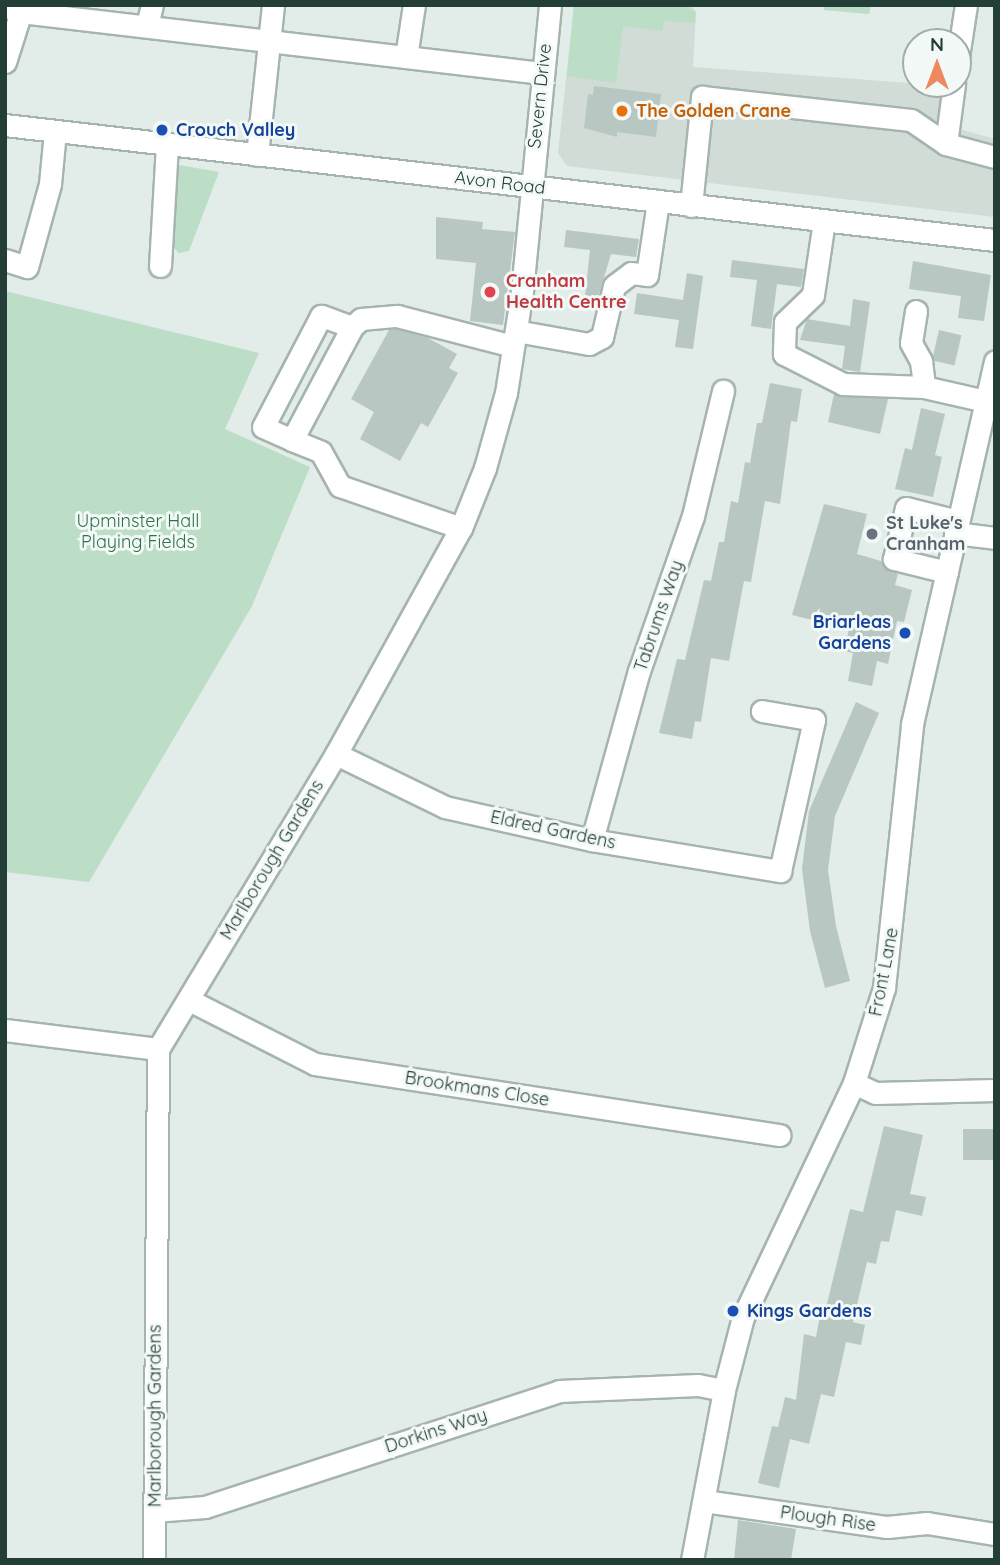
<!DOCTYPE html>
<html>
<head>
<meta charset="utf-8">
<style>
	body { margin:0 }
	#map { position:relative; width:1000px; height:1565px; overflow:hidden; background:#e2ece8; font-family:Quicksand,sans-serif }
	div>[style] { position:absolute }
	.built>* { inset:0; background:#d1dcd7 }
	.green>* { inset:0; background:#bcddc6 }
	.building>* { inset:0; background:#b8c7c1; transform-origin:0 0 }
	.roads { filter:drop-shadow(2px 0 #a5b4af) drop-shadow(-2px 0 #a5b4af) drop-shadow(0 2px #a5b4af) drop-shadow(0 -2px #a5b4af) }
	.minor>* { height:21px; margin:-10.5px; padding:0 10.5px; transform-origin:10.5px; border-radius:10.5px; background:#fff }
	.dots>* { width:19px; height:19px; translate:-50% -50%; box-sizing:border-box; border:4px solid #f3f9f6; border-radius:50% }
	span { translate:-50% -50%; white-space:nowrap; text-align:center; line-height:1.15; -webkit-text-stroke:6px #f3f9f6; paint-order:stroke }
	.street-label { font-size:18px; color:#233d37 }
	.food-label { font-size:18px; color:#c56008; font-weight:700 }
	.left { translate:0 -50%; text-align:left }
	.transit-label { font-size:18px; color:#164399; font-weight:700 }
	.right { translate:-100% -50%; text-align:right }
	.health-label { font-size:18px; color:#be3a42; font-weight:700 }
	.park-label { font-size:18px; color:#2e724b }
	.worship-label { font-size:18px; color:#5b616d; font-weight:700 }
	.frame { position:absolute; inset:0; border:7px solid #233d37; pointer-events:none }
	.north { position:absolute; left:902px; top:28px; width:70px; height:70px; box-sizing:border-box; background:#f3f9f6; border:2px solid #a0aeaa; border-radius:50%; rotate:0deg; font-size:19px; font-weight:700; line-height:28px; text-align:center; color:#233d37 }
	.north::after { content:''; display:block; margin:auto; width:24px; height:32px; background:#ee885f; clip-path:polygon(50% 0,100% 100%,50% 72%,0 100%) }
</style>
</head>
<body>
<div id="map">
	<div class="built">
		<i style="clip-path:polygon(574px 5px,691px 6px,696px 12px,693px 67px,949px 86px,956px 128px,995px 139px,995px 217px,567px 166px,558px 153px)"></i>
	</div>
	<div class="green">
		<i style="clip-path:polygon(574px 5px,683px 5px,696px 12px,695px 23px,664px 21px,662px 31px,623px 26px,616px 83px,567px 76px)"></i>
		<i style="clip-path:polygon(824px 5px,871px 5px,869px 14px,824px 10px)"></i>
		<i style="clip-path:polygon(173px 164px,219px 172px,189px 251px,179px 253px,170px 244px)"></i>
		<i style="clip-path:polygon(5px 291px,259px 353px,225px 429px,310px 467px,252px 606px,89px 882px,5px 872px)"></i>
	</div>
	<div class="building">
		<i style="clip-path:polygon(594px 86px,661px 94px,656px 137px,617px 132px,617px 137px,584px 128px,588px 94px,593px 95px)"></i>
		<i style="clip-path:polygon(436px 217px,483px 222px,482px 229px,515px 232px,503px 325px,470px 321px,476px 263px,436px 259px)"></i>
		<i style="clip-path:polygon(566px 230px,639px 239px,636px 257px,611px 254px,598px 298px,585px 296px,590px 250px,564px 247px)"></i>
		<i style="clip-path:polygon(732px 260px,804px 269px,801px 287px,777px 284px,771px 329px,751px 326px,757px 280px,730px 277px)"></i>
		<i style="clip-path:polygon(913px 261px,991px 275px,984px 321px,958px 318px,961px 296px,909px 289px)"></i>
		<i style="clip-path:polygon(687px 273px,703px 276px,693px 349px,675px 347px,679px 320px,634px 314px,637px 293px,683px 300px)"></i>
		<i style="clip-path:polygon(853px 299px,870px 302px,860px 372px,842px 369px,845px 346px,800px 340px,807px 319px,850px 326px)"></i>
		<i style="clip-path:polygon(396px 329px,428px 338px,457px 354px,449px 368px,458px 373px,428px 427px,421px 423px,400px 461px,360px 439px,374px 412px,351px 399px,389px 330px)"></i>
		<i style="left:939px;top:330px;width:23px;height:31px;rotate:13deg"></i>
		<i style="clip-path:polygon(770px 383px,802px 389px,797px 422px,791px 421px,780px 504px,765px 501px,751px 582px,744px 581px,729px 661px,711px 658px,701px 722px,695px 721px,692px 739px,659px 733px,677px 659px,685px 660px,704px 580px,711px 581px,719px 542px,724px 542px,731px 501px,738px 503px,745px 462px,750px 463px,757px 423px,762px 423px)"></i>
		<i style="clip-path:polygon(834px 394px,888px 399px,880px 434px,828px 422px)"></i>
		<i style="clip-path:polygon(921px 408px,945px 414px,935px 455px,942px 457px,933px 497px,895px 489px,905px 448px,912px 450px)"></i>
		<i style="clip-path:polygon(824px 504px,867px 514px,857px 554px,881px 561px,886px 569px,898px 574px,895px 585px,912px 590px,904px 622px,897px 621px,888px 664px,877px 661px,872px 686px,848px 681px,853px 653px,844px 651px,849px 629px,792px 615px)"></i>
		<i style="clip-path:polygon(856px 702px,879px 713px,835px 816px,828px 870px,836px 926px,850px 981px,825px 988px,810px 931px,802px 869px,809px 811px)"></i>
		<i style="clip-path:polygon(884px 1126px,923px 1135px,910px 1194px,926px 1197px,922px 1216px,896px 1210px,889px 1242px,881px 1241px,876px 1264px,867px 1262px,853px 1322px,865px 1325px,861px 1345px,846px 1342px,834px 1397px,821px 1394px,809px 1444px,790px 1439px,779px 1488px,758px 1483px,772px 1426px,778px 1427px,785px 1397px,796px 1400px,804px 1334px,816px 1337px,820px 1315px,824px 1316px,850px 1209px,863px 1212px)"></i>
		<i style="left:963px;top:1129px;width:32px;height:31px"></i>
		<i style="clip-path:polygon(738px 1520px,796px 1529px,791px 1560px,734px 1560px)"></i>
	</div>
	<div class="roads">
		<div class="minor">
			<i style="left:5px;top:6px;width:17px;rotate:21deg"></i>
			<i style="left:21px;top:12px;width:525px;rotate:6.68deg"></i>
			<i style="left:147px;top:26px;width:22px;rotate:-77deg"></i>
			<i style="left:406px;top:57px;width:53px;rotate:-81.3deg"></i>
			<i style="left:958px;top:57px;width:53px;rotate:-81.3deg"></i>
			<i style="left:5px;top:62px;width:60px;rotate:-72.5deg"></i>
			<i style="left:5px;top:125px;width:997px;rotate:6.63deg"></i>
			<i style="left:946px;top:144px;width:61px;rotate:-82.4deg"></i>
			<i style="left:257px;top:155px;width:151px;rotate:-83.9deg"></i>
			<i style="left:691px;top:206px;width:110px;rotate:-84.2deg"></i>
			<i style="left:702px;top:97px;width:210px;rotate:6.3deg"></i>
			<i style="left:911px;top:120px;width:42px;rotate:34.4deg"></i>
			<i style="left:946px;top:144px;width:51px;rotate:14.9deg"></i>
			<i style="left:824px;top:221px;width:75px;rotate:98.5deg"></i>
			<i style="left:813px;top:295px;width:39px;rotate:136deg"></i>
			<i style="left:785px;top:322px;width:32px;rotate:92deg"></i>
			<i style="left:784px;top:354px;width:66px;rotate:27deg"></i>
			<i style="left:843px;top:384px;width:81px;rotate:2.1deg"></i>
			<i style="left:924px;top:387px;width:63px;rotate:12.9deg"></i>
			<i style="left:5px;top:260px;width:23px;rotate:18deg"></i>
			<i style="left:27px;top:267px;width:86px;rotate:-74.5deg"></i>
			<i style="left:50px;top:184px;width:53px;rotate:-84.6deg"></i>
			<i style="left:160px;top:266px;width:122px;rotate:-86.7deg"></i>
			<i style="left:916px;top:311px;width:32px;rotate:99deg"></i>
			<i style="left:911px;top:343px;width:21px;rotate:61deg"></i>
			<i style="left:921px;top:361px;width:26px;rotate:83deg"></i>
			<i style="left:352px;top:327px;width:33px;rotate:-160deg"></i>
			<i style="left:321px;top:316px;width:125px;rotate:117.6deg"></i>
			<i style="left:263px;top:427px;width:32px;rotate:24deg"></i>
			<i style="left:292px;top:440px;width:128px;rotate:-62deg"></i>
			<i style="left:352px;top:327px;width:12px;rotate:-42deg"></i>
			<i style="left:361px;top:319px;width:36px;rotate:-5deg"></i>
			<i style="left:397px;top:316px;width:120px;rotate:14.5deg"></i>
			<i style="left:516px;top:331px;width:74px;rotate:10.1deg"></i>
			<i style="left:589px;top:344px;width:15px;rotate:-28deg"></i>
			<i style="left:602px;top:337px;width:52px;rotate:-76.8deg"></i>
			<i style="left:614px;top:286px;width:21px;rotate:-37deg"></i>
			<i style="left:631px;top:273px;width:16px;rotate:7deg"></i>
			<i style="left:647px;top:275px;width:75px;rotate:-81.5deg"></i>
			<i style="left:292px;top:440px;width:31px;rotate:22deg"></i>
			<i style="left:321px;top:452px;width:39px;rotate:61deg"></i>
			<i style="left:340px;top:486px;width:128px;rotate:19.1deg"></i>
			<i style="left:955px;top:533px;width:40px;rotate:7.1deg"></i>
			<i style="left:947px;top:572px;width:55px;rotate:-166.2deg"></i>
			<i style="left:894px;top:559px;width:52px;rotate:-76.8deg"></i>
			<i style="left:906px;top:508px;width:54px;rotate:14deg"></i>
			<i style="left:336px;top:754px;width:121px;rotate:25.9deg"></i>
			<i style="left:445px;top:807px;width:151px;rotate:12.7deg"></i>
			<i style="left:592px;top:840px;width:191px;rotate:9.4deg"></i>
			<i style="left:780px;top:871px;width:155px;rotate:-77.3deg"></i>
			<i style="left:814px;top:720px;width:53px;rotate:-170.2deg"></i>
			<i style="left:592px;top:840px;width:175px;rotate:-74.5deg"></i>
			<i style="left:639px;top:671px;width:164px;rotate:-70.8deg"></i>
			<i style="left:693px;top:516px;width:129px;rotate:-76.5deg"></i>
			<i style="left:189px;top:1000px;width:141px;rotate:26.9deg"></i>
			<i style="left:315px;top:1064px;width:470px;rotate:8.7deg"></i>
			<i style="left:5px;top:1030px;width:154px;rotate:7.1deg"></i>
			<i style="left:854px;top:1083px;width:23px;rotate:25deg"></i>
			<i style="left:875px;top:1093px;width:120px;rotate:-1.4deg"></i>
			<i style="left:704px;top:1501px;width:185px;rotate:8.1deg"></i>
			<i style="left:887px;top:1527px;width:40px;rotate:-5.7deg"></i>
			<i style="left:927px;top:1523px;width:69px;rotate:9.2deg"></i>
			<i style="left:154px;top:1511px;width:51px;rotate:-4.5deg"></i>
			<i style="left:205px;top:1507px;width:373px;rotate:-18.1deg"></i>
			<i style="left:559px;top:1391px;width:139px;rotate:-2.5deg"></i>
			<i style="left:698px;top:1385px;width:26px;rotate:11deg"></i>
			<i style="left:154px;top:1560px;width:511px;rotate:-89.55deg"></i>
			<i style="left:158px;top:1049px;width:345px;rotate:-58.9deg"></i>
			<i style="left:336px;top:754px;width:258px;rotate:-61.1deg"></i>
			<i style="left:461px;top:528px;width:65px;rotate:-68.2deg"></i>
			<i style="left:485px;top:468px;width:78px;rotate:-74.4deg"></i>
			<i style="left:506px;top:393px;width:103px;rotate:-81.1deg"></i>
			<i style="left:522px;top:291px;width:287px;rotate:-84.4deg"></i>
			<i style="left:692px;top:1560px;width:173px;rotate:-79.3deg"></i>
			<i style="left:724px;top:1390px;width:75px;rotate:-75.4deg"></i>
			<i style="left:743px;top:1317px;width:259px;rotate:-64.6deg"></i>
			<i style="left:854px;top:1083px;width:100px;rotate:-72.5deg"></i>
			<i style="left:884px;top:988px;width:265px;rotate:-83.9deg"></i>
			<i style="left:912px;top:724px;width:372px;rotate:-77.1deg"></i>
		</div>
	</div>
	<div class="dots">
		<i style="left:622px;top:111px;background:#e8710a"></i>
		<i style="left:162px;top:130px;background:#1a4fb4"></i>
		<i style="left:490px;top:292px;background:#e0444e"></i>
		<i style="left:872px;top:534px;background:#6b7280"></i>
		<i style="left:905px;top:633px;background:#1a4fb4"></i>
		<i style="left:733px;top:1311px;background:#1a4fb4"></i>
	</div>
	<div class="street-label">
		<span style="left:540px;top:96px;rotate:-84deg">Severn Drive</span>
		<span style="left:500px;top:183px;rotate:7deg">Avon Road</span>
		<span style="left:659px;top:616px;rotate:-71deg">Tabrums Way</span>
		<span style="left:553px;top:830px;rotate:12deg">Eldred Gardens</span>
		<span style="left:272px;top:860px;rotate:-59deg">Marlborough Gardens</span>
		<span style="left:884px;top:972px;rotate:-79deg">Front Lane</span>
		<span style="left:477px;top:1089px;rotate:9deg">Brookmans Close</span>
		<span style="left:155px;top:1416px;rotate:-90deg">Marlborough Gardens</span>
		<span style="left:436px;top:1431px;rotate:-18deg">Dorkins Way</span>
		<span style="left:828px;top:1519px;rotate:8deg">Plough Rise</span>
	</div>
	<div class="food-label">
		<span class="left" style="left:636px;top:111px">The Golden Crane</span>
	</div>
	<div class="transit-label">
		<span class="left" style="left:176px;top:130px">Crouch Valley</span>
		<span class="right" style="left:891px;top:633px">Briarleas<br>Gardens</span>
		<span class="left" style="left:747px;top:1311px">Kings Gardens</span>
	</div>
	<div class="health-label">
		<span class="left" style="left:506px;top:292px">Cranham<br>Health Centre</span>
	</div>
	<div class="park-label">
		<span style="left:138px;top:532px">Upminster Hall<br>Playing Fields</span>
	</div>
	<div class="worship-label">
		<span class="left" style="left:886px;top:534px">St Luke's<br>Cranham</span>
	</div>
	<div class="frame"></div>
	<div class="north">N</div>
</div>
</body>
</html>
